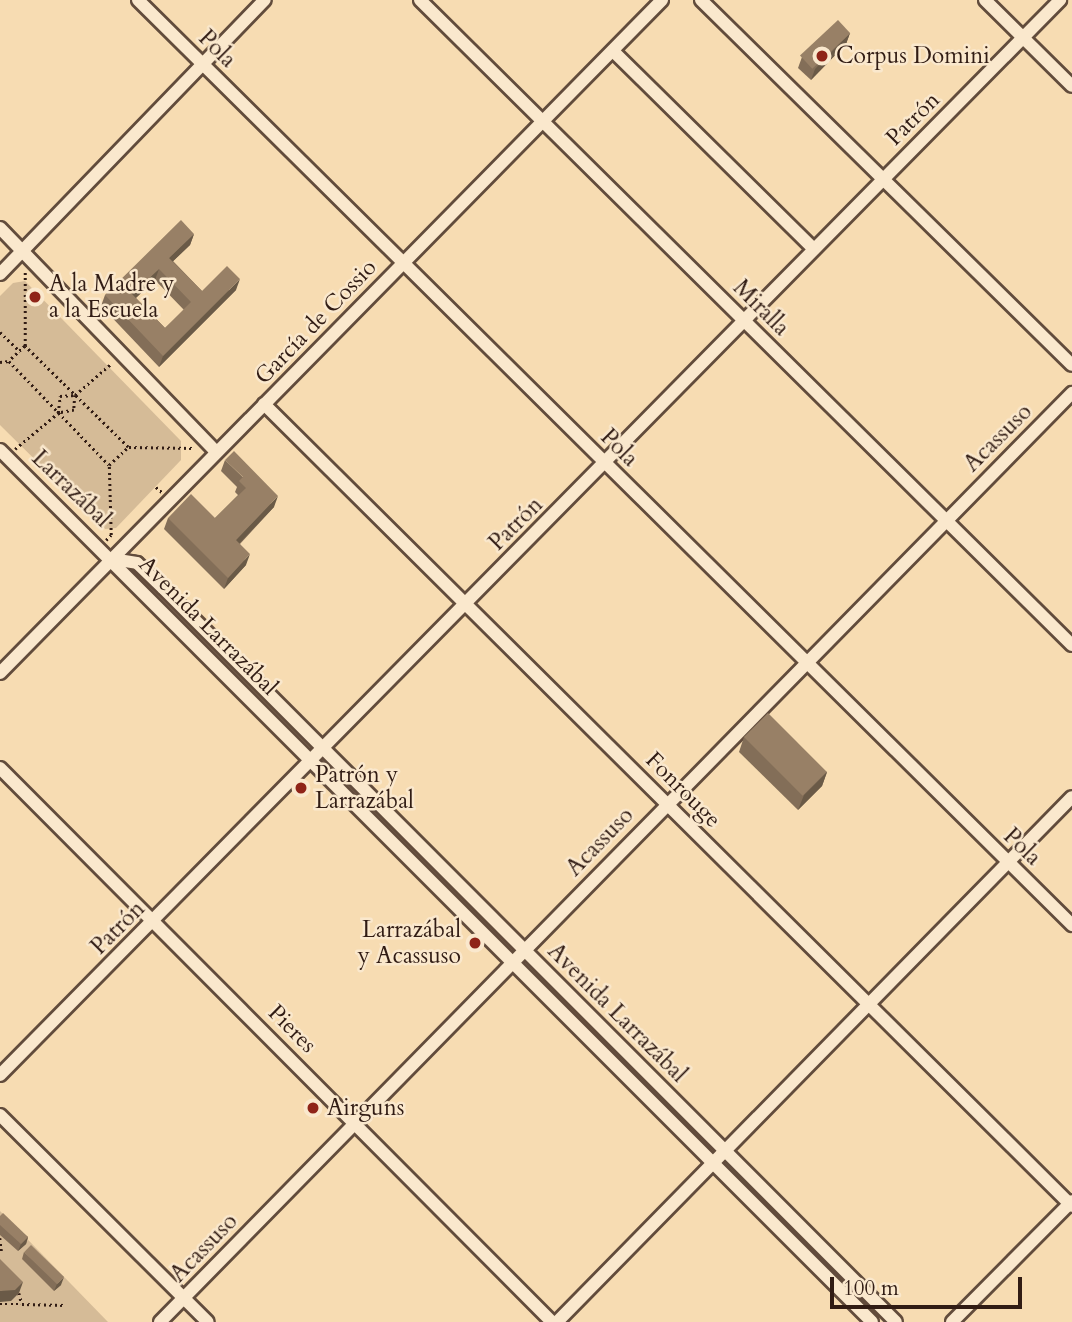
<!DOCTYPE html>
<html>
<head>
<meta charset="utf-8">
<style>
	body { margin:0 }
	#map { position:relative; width:1072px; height:1322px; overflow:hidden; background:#f7dcb2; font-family:Cardo,serif }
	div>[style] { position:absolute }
	.green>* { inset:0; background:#d5bb97; transform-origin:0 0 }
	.path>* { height:2.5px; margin-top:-1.25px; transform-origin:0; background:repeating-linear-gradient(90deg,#311c14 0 2px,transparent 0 5.5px) }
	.roads { filter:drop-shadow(2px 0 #624c3c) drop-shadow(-2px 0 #624c3c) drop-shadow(0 2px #624c3c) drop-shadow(0 -2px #624c3c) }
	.minor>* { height:12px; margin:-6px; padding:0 6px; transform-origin:6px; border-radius:6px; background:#fae8cd }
	.wall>* { inset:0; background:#836e58 }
	.shaded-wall>* { inset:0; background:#6a5a47 }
	.building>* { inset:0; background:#988066; transform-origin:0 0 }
	.dots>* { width:19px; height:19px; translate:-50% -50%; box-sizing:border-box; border:4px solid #fae8cd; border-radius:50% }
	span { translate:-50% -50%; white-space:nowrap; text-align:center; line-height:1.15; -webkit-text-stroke:5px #fae8cd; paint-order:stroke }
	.street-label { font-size:23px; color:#311c14 }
	.poi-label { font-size:23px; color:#311c14 }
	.left { translate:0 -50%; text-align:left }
	.right { translate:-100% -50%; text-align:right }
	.scale { position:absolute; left:830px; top:1277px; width:192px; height:32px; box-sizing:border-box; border:4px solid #311c14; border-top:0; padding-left:9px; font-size:21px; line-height:24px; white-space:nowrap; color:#311c14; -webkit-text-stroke:5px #fae8cd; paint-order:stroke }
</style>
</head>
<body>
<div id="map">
	<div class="green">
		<i style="clip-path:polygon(25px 281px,181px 441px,181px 460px,116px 528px,105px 529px,0 425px,0 296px,13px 283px)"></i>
		<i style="left:137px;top:571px;width:232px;height:4px;rotate:45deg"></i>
		<i style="left:336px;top:771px;width:233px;height:4px;rotate:45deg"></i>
		<i style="clip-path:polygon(538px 973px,703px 1137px,700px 1140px,535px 975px)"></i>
		<i style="clip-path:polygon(738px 1171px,889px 1322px,883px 1322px,734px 1174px)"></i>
		<i style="clip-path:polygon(0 1211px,108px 1322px,0 1322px)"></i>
	</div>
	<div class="path">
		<i style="left:0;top:332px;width:28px;rotate:44deg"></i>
		<i style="left:25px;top:346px;width:22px;rotate:137deg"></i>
		<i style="left:9px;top:361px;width:144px;rotate:46.1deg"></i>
		<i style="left:109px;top:465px;width:26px;rotate:-43deg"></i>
		<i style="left:128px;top:447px;width:144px;rotate:-135.6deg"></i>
		<i style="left:25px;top:346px;width:76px;rotate:-90deg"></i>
		<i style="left:0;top:362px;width:9px;rotate:-6deg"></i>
		<i style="left:75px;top:395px;width:49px;rotate:-40.9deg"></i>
		<i style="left:75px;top:395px;width:15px;rotate:94deg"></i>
		<i style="left:74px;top:410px;width:16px;rotate:169deg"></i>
		<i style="left:58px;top:413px;width:17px;rotate:-83deg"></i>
		<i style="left:60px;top:396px;width:15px;rotate:-4deg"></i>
		<i style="left:129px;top:447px;width:65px;rotate:0.9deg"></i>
		<i style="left:15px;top:449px;width:56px;rotate:-39.9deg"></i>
		<i style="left:156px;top:487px;width:8px;rotate:40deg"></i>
		<i style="left:106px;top:540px;width:7px;rotate:-45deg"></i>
		<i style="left:111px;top:535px;width:70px;rotate:-91.6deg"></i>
		<i style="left:0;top:1238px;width:16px;rotate:83deg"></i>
		<i style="left:19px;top:1293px;width:11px;rotate:75deg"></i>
		<i style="left:22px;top:1304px;width:43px;rotate:1.3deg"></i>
		<i style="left:0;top:1304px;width:22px"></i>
	</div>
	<div class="roads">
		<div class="minor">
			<i style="left:138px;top:0;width:1315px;rotate:44.72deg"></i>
			<i style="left:420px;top:0;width:917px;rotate:44.69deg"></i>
			<i style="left:701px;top:0;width:520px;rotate:44.53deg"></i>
			<i style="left:985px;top:0;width:122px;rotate:44.7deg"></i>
			<i style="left:613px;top:51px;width:282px;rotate:44.6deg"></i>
			<i style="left:0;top:228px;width:311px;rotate:46deg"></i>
			<i style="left:0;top:274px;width:381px;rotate:-46deg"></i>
			<i style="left:264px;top:404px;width:1138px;rotate:44.79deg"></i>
			<i style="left:0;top:450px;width:1233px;rotate:45deg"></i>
			<i style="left:112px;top:559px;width:25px;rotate:9deg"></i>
			<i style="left:137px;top:563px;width:36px;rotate:44deg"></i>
			<i style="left:163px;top:588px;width:1037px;rotate:45.04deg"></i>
			<i style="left:0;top:673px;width:944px;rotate:-45.47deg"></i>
			<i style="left:0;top:768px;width:782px;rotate:45.1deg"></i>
			<i style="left:0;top:1075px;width:1510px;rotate:-45.4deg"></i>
			<i style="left:0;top:1115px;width:293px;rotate:44.9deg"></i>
			<i style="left:160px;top:1322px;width:1302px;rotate:-45.53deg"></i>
			<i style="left:557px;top:1322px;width:735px;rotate:-45.55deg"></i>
			<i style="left:952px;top:1322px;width:170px;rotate:-45.2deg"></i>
		</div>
	</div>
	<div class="wall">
		<i style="clip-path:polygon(850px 33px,846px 44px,811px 80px,798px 68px,802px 57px)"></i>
		<i style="clip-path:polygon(evenodd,194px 234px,190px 245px,173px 261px,202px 291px,236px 290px,159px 367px,101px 306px,105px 295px,194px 234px,155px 280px,184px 310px,165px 328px,136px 298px,155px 280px)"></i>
		<i style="clip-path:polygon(225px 460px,274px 507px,240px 544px,246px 565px,224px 589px,164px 529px,168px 518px,215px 518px,238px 495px,235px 492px,237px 487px,221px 471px)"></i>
		<i style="clip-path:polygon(744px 737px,827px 772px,822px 786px,798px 810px,739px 752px)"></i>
		<i style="clip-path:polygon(0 1216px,28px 1237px,26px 1244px,18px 1251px,0 1235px)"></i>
		<i style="clip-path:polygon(24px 1252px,61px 1285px,54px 1291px,22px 1259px)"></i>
	</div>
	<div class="shaded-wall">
		<i style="clip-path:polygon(850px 33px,846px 44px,811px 80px,815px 69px)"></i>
		<i style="clip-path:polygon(194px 234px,190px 245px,165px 269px,169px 258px)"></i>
		<i style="clip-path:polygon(159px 269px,155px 280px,128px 305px,132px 294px)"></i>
		<i style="clip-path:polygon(240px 279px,236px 290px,159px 367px,163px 356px)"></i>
		<i style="clip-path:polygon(278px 496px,274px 507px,232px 551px,236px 540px)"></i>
		<i style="clip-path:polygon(250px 554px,246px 565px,224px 589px,228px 578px)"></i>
		<i style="clip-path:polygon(827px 772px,822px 786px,798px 810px,804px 795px)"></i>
		<i style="clip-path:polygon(28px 1237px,26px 1244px,18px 1251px,21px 1244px)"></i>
		<i style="clip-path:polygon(64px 1277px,61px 1285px,54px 1291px,57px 1284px)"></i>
		<i style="clip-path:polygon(23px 1282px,19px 1293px,11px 1301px,0 1302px,0 1291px)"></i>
	</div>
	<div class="building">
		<i style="left:838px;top:20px;width:18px;height:52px;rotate:47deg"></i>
		<i style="clip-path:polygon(evenodd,181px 220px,194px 234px,169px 258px,202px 291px,227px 266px,240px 279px,163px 356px,105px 295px,181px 220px,159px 269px,191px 302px,165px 328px,132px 294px,159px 269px)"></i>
		<i style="clip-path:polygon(234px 451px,278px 496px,236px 540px,250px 554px,228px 578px,168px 518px,191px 494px,215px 518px,246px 488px,239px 481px,243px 477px,225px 460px)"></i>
		<i style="left:768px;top:713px;width:83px;height:34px;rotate:45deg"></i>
		<i style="clip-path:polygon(3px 1213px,28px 1237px,21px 1244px,0 1225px,0 1216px)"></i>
		<i style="left:31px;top:1245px;width:46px;height:10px;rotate:44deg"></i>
		<i style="clip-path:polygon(0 1259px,23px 1282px,15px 1290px,0 1291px)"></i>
	</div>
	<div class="dots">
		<i style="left:822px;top:56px;background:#8f2418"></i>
		<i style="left:35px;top:297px;background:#8f2418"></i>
		<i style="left:301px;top:788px;background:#8f2418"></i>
		<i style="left:475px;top:943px;background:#8f2418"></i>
		<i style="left:313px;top:1108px;background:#8f2418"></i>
	</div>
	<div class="street-label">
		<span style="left:217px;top:49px;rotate:45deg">Pola</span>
		<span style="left:913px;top:119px;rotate:-45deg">Patrón</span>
		<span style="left:761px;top:308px;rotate:45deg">Miralla</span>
		<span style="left:316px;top:322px;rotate:-46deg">García de Cossio</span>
		<span style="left:998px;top:438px;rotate:-45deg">Acassuso</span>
		<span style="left:619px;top:448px;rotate:45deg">Pola</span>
		<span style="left:71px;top:489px;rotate:44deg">Larrazábal</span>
		<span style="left:516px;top:524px;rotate:-45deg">Patrón</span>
		<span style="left:208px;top:626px;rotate:45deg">Avenida Larrazábal</span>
		<span style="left:683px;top:790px;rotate:45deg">Fonrouge</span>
		<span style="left:600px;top:842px;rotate:-46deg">Acassuso</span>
		<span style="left:1022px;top:847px;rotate:44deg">Pola</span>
		<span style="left:118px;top:928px;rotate:-45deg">Patrón</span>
		<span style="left:617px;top:1013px;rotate:45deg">Avenida Larrazábal</span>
		<span style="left:292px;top:1029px;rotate:45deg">Pieres</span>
		<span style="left:204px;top:1248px;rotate:-46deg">Acassuso</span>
	</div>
	<div class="poi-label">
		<span class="left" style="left:836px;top:56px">Corpus Domini</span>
		<span class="left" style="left:49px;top:297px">A la Madre y<br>a la Escuela</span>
		<span class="left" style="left:315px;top:788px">Patrón y<br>Larrazábal</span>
		<span class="right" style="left:461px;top:943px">Larrazábal<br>y Acassuso</span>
		<span class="left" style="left:327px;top:1108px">Airguns</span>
	</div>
	<div class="scale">100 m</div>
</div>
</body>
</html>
